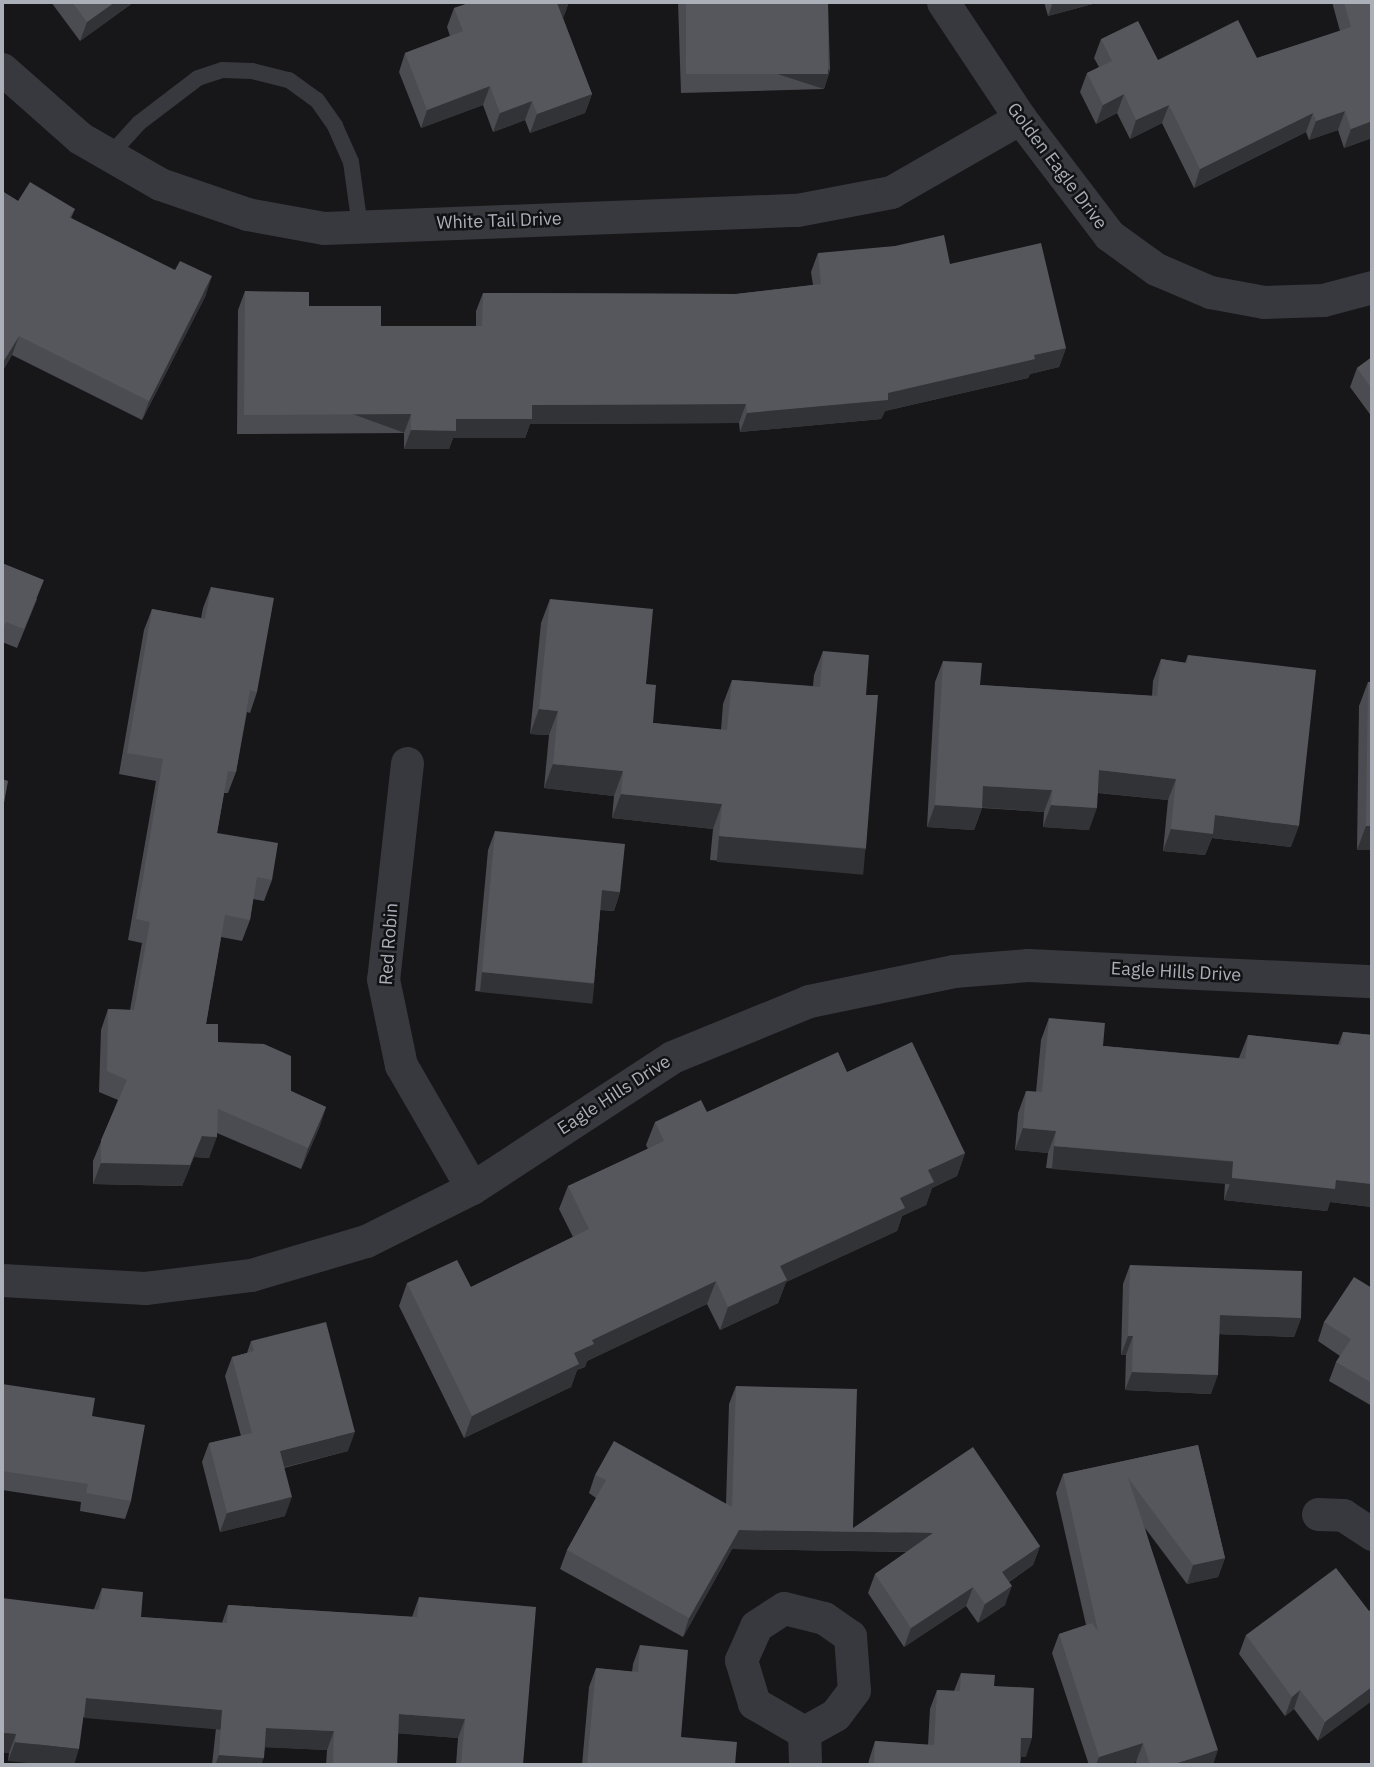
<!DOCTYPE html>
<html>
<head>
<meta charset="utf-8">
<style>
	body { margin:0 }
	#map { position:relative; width:1374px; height:1767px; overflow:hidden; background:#171719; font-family:"IBM Plex Sans",sans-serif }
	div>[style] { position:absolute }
	.service>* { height:16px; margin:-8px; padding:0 8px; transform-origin:8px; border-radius:8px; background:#38393e }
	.minor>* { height:33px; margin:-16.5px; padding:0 16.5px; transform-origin:16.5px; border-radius:16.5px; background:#38393e }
	.wall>* { inset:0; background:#4b4c51 }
	.shaded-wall>* { inset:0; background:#323336; transform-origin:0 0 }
	.building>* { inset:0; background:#55575c; transform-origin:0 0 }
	span { translate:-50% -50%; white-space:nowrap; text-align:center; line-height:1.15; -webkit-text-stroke:5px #121214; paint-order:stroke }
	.street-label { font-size:18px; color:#aaafb8 }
	.frame { position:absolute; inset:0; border:4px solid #aaafb8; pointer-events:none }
</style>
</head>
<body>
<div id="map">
	<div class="service">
		<i style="left:110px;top:155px;width:43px;rotate:-47.8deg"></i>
		<i style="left:139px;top:123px;width:74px;rotate:-37.3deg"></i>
		<i style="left:198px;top:78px;width:26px;rotate:-18deg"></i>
		<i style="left:223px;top:70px;width:29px;rotate:2deg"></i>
		<i style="left:252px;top:71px;width:38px;rotate:14deg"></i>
		<i style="left:289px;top:80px;width:34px;rotate:36deg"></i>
		<i style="left:317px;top:100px;width:32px;rotate:55deg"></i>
		<i style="left:335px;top:126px;width:39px;rotate:66deg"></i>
		<i style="left:351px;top:162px;width:66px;rotate:82.1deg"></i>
	</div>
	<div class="minor">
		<i style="left:943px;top:2px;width:139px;rotate:56.4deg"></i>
		<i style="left:1020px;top:118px;width:147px;rotate:52.7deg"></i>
		<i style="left:1109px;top:235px;width:58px;rotate:35.9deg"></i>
		<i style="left:1156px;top:269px;width:59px;rotate:23.1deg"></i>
		<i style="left:1210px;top:292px;width:55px;rotate:10.5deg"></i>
		<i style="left:1264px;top:302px;width:59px;rotate:-1.9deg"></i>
		<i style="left:1323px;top:300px;width:51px;rotate:-14.9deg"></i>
		<i style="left:2px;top:69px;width:104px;rotate:41.5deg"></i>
		<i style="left:80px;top:138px;width:92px;rotate:29.9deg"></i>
		<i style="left:160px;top:184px;width:92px;rotate:19deg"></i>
		<i style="left:247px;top:214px;width:78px;rotate:10.3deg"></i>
		<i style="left:324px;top:228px;width:473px;rotate:-2.2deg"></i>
		<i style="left:797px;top:210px;width:96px;rotate:-10.8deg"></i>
		<i style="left:891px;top:192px;width:149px;rotate:-29.8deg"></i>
		<i style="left:407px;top:763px;width:217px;rotate:96.3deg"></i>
		<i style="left:383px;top:979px;width:88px;rotate:78.2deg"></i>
		<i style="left:401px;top:1065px;width:142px;rotate:60deg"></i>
		<i style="left:2px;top:1280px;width:143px;rotate:3.2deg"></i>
		<i style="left:145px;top:1288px;width:107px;rotate:-7deg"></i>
		<i style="left:251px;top:1275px;width:120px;rotate:-16.5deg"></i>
		<i style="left:366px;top:1241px;width:119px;rotate:-26.6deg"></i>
		<i style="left:472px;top:1188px;width:239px;rotate:-33.2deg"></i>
		<i style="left:672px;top:1057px;width:148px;rotate:-22.2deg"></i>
		<i style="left:809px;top:1001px;width:148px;rotate:-11.7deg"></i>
		<i style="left:954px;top:971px;width:74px;rotate:-4.6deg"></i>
		<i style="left:1028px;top:965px;width:344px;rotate:2.7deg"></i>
		<i style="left:1318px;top:1514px;width:25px;rotate:2deg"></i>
		<i style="left:1343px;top:1515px;width:35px;rotate:33deg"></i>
		<i style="left:784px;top:1608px;width:41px;rotate:14deg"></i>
		<i style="left:824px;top:1618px;width:32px;rotate:35deg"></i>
		<i style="left:850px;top:1636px;width:54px;rotate:85.8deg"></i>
		<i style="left:854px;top:1690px;width:31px;rotate:127deg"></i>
		<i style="left:835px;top:1715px;width:35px;rotate:151deg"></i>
		<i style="left:804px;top:1732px;width:58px;rotate:-149.9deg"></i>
		<i style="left:754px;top:1703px;width:45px;rotate:-106.8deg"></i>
		<i style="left:741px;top:1660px;width:37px;rotate:-66deg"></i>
		<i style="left:756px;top:1626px;width:33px;rotate:-33deg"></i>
		<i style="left:804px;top:1732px;width:33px;rotate:88deg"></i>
	</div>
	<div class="wall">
		<i style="clip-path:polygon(51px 2px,134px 2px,80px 41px)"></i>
		<i style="clip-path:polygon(472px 2px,569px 2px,563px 18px,592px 94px,585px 113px,530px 133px,525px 120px,493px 132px,483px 105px,421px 128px,399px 72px,405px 53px,450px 36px,447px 27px,454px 8px)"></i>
		<i style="clip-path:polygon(678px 2px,828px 2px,830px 70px,824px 89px,681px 93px)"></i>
		<i style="clip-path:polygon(1044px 2px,1100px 2px,1048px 16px)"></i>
		<i style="clip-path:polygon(1332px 2px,1372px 2px,1372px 138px,1344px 148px,1338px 130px,1309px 140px,1306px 132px,1194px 188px,1162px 123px,1130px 139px,1117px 113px,1096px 124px,1080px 92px,1087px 73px,1099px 67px,1094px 58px,1101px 39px,1158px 60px,1257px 58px,1340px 31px)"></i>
		<i style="clip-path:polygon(2px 191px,18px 201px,75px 209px,71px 218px,206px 295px,142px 420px,12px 355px,2px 372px)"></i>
		<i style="clip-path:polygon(818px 253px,950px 264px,1066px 348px,1059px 367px,1030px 374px,1028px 378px,885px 411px,881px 419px,740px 432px,739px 423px,530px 424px,525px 438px,453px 438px,449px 449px,404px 449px,404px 433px,237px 434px,238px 310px,245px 291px,309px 306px,381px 326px,476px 326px,476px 311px,483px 293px,736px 294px,813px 285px,811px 272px)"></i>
		<i style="clip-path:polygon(1372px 357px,1372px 417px,1350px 387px,1357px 368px)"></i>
		<i style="clip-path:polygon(2px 563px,37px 599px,17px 648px,2px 642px)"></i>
		<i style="clip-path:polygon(211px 587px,257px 692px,250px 713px,247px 712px,236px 772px,228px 793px,224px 793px,217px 833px,272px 880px,264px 901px,253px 899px,250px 920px,242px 941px,221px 937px,206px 1024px,218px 1042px,291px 1091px,326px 1107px,319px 1128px,301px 1169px,217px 1133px,209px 1158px,194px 1157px,182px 1186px,93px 1184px,93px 1161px,118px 1100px,99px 1092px,101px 1030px,108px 1009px,130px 1010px,142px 943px,128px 940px,156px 781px,119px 774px,144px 630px,152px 609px,201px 618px,203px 608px)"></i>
		<i style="clip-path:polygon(550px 599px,646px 684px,653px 723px,721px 730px,723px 704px,732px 680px,813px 686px,814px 675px,823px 651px,866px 695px,866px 848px,857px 872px,710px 860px,713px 829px,612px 818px,614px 796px,544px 788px,549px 735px,530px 734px,541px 623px)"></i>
		<i style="clip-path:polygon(1188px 655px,1291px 847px,1212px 838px,1205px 855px,1163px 851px,1168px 800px,1098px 793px,1089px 830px,1043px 827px,1044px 812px,982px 808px,974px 830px,927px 827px,935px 682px,943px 661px,980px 685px,1152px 696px,1153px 681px,1161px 659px,1185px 663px)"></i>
		<i style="clip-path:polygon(1368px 682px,1372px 850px,1357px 850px,1359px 706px)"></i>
		<i style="clip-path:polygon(495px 831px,620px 892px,614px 911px,600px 910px,594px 983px,587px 1002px,475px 991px,488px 850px)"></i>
		<i style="clip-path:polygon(1049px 1018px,1103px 1046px,1239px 1058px,1248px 1035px,1338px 1045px,1343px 1032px,1372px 1035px,1372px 1207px,1330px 1202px,1327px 1211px,1224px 1200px,1225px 1183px,1046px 1168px,1048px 1153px,1015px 1150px,1018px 1113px,1026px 1091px,1036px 1092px,1041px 1040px)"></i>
		<i style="clip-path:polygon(847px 1072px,965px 1153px,957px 1176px,932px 1188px,926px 1205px,902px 1216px,897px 1231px,786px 1282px,778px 1303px,720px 1330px,707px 1304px,587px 1361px,585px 1367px,577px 1370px,571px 1387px,464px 1438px,399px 1306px,407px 1283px,471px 1287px,573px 1237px,559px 1209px,568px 1186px,648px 1149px,646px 1145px,655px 1122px,707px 1112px)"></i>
		<i style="clip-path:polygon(1130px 1265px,1301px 1318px,1294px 1337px,1219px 1334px,1211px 1394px,1125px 1390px,1126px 1355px,1121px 1355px,1123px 1284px)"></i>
		<i style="clip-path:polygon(1372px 1288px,1372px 1406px,1329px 1381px,1336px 1362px,1340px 1356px,1318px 1341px,1324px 1322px)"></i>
		<i style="clip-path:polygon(251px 1341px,348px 1451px,284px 1468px,285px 1516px,220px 1532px,202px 1462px,209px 1443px,241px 1436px,225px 1376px,232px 1357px,247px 1353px)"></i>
		<i style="clip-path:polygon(2px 1384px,92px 1416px,131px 1501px,125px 1519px,80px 1511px,81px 1502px,2px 1490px)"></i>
		<i style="clip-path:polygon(736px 1386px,853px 1528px,1040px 1546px,1033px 1565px,1009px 1582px,1005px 1605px,978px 1623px,966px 1606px,904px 1647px,868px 1593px,875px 1574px,907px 1552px,732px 1549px,683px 1637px,560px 1569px,567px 1550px,596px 1498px,589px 1493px,595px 1475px,726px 1504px,729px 1404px)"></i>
		<i style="clip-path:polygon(1198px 1445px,1225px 1558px,1218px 1577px,1187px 1584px,1145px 1528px,1213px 1765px,1137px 1765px,1136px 1762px,1124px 1765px,1089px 1765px,1052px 1653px,1059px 1634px,1086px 1625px,1056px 1493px,1063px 1474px)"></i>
		<i style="clip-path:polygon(102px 1588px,141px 1617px,222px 1623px,228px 1605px,412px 1617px,419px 1597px,523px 1765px,456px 1765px,458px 1738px,398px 1733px,397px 1765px,326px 1765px,327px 1750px,265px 1747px,261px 1765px,212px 1765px,216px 1728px,83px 1717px,8px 1761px,9px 1753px,2px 1752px,94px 1609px)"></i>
		<i style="clip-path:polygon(1369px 1611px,1318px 1741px,1294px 1709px,1285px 1716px,1239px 1654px,1246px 1635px)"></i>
		<i style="clip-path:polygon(640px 1645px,681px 1737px,735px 1765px,582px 1765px,589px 1687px,596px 1668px,632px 1672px,633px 1664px)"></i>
		<i style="clip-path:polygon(961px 1673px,994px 1686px,1026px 1757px,1021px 1757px,1020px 1765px,868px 1765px,869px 1760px,875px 1741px,928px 1745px,930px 1709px,937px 1690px,954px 1691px)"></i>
	</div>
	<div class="shaded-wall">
		<i style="clip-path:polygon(115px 2px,134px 2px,80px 41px,87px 22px)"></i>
		<i style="clip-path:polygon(562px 2px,569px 2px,563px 18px,551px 22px,557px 3px)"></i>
		<i style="clip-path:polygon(1053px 2px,1100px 2px,1048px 16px)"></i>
		<i style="left:830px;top:70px;width:20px;height:142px;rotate:108deg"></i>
		<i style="clip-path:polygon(490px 86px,483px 105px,421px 128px,427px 110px)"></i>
		<i style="clip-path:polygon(592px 94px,585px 113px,530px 133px,537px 114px)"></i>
		<i style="clip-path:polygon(1124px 94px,1117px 113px,1096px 124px,1103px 105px)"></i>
		<i style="clip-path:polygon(532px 101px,525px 120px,493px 132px,500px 113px)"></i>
		<i style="clip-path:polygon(1169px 105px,1162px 123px,1130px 139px,1136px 120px)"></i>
		<i style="clip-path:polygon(1345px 111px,1338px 130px,1309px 140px,1316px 121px)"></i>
		<i style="clip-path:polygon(1313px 113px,1306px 132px,1194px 188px,1200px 169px)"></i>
		<i style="clip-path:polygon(1372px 121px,1372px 138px,1344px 148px,1351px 129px)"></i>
		<i style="clip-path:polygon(212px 276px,206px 295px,142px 420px,149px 401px)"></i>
		<i style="clip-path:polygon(19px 336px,12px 355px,2px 372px,2px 368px,5px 359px)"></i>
		<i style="clip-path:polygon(1066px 348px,1059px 367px,1030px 374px,1028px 378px,885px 411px,881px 419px,740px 432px,747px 413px,1034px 355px)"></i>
		<i style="clip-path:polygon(746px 404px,739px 423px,530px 424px,525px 438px,453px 438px,449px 449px,404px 449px,411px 430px,456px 419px,532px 405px)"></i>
		<i style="left:411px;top:414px;width:20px;height:167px;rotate:110deg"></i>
		<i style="clip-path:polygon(539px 709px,558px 711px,549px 735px,530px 734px)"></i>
		<i style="clip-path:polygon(553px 764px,623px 771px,614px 796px,544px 788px)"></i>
		<i style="clip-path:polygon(1099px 770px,1176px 779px,1168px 800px,1091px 792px)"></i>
		<i style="clip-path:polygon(983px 786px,1052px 790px,1044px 812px,975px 807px)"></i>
		<i style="clip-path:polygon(621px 794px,722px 804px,713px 829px,612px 818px)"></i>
		<i style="clip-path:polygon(935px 805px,982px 808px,974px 830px,927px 827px)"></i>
		<i style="clip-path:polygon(1051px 805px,1097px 808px,1089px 830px,1043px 827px)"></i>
		<i style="clip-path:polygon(1215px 815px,1299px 826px,1291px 847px,1212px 838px,1205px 855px,1163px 851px,1171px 829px)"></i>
		<i style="clip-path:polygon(1366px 826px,1372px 826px,1372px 850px,1357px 850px)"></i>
		<i style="left:719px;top:836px;width:147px;height:26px;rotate:5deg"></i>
		<i style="clip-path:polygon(602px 890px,620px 892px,614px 911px,595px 909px)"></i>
		<i style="left:482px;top:972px;width:113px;height:20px;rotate:6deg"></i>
		<i style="clip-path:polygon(326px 1107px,319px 1128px,301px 1169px,308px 1148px)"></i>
		<i style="clip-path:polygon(1023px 1128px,1056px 1131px,1048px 1153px,1015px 1150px)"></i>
		<i style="clip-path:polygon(202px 1136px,217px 1137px,209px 1158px,194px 1157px,182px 1186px,93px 1184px,101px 1163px)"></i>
		<i style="left:1054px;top:1146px;width:180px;height:23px;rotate:5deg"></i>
		<i style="clip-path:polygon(965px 1153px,957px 1176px,932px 1188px,926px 1205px,902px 1216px,897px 1231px,786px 1282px,778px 1303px,720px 1330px,728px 1307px,780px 1266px,900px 1198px,928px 1170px)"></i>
		<i style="clip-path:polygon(1232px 1178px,1336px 1180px,1372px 1184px,1372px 1207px,1330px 1202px,1327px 1211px,1224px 1200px)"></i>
		<i style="clip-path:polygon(716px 1281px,707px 1304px,587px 1361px,585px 1367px,577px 1370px,571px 1387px,464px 1438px,472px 1416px,574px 1353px,592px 1340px)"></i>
		<i style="clip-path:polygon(1220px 1315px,1301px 1318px,1294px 1337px,1213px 1334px)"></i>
		<i style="clip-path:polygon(1128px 1336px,1133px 1336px,1126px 1355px,1121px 1355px)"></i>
		<i style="clip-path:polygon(1132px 1372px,1218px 1375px,1211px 1394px,1125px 1390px)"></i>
		<i style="clip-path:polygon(355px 1432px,348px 1451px,273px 1470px,280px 1451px)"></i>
		<i style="clip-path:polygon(292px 1497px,285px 1516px,220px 1532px,227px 1513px)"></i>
		<i style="clip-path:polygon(739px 1530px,933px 1533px,926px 1552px,732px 1549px,683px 1637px,689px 1618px)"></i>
		<i style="clip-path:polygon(1040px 1546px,1033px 1565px,995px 1591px,1002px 1572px)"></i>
		<i style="clip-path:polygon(1225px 1558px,1218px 1577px,1187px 1584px,1193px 1565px)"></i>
		<i style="clip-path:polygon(1012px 1586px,1005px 1605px,978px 1623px,985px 1604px)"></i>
		<i style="clip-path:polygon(973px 1587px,966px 1606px,904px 1647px,911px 1628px)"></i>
		<i style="clip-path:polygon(1372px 1687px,1372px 1701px,1318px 1741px,1325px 1722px)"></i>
		<i style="clip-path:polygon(1300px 1690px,1294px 1709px,1285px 1716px,1292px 1697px)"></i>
		<i style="left:86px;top:1698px;width:137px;height:20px;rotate:5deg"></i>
		<i style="clip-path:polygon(399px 1714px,465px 1719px,458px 1738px,392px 1733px)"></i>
		<i style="clip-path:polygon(266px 1728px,334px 1731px,327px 1750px,259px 1747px)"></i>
		<i style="clip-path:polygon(2px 1733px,16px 1734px,9px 1753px,2px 1752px)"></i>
		<i style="clip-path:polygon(1021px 1738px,1032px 1738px,1026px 1757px,1015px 1757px)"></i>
		<i style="clip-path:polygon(15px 1742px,79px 1749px,74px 1765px,47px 1765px,8px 1761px)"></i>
		<i style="clip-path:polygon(1143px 1743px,1136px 1762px,1124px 1765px,1096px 1765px,1099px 1757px)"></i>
		<i style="clip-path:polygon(1218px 1750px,1213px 1765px,1171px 1765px)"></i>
		<i style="clip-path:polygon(219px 1755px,264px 1758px,261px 1765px,215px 1765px)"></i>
	</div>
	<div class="building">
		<i style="clip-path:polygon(72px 2px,115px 2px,87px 22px)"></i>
		<i style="clip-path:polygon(472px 2px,562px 2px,557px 3px,592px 94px,537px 114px,532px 101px,500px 113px,490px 86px,427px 110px,405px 53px,463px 31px,454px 8px)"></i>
		<i style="left:686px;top:2px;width:142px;height:72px"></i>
		<i style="clip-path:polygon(1344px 2px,1372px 2px,1372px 121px,1351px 129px,1345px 111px,1316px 121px,1313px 113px,1200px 169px,1169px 105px,1136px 120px,1124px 94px,1103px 105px,1087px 73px,1112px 61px,1101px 39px,1138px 21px,1158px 60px,1238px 20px,1257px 58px,1351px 27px)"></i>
		<i style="clip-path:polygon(30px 182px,75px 209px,69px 217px,175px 270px,180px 261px,212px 276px,149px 401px,19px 336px,5px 359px,2px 357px,2px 191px,18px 201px)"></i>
		<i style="clip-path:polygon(944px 235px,950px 264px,1041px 243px,1066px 348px,1034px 355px,1035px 359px,888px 393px,888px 400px,747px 413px,746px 404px,532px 405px,532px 419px,456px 419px,456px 431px,411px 430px,411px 414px,244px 415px,245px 291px,309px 292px,309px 306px,381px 306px,381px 326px,482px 326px,483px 293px,736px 294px,821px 284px,818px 253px,895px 246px)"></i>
		<i style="clip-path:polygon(1372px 357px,1372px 389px,1357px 368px)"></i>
		<i style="clip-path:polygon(2px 563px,44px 580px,24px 629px,6px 622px,2px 631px)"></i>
		<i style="clip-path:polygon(211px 587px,274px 598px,257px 692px,250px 690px,236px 772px,228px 771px,217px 833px,278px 843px,272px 880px,257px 877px,250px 920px,225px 915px,206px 1024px,218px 1024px,218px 1042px,264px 1044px,291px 1056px,291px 1091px,326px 1107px,308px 1148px,218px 1109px,217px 1137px,202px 1136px,190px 1165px,101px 1163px,101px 1140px,127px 1080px,107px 1071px,108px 1009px,134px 1010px,150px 922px,136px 919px,163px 759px,127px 753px,152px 609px,205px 619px)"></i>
		<i style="clip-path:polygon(550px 599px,653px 609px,646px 684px,656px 685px,653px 723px,727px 730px,732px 680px,820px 687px,823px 651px,869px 655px,866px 695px,878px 695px,866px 848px,719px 836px,722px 804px,621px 794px,623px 771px,553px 764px,558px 711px,539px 709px)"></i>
		<i style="clip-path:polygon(1188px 655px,1316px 670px,1299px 826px,1215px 815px,1213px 834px,1171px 829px,1176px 779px,1099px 770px,1097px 808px,1051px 805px,1052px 790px,983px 786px,982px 808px,935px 805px,943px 661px,982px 663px,980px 685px,1157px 696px,1161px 659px,1187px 663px)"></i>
		<i style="clip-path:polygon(1368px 682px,1372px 682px,1372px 826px,1366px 826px)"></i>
		<i style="clip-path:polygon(2px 779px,8px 781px,2px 814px)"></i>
		<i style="clip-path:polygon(495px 831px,625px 844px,620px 892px,602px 890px,594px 983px,482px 972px)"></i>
		<i style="clip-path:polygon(1049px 1018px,1105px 1023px,1103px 1046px,1245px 1059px,1248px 1035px,1341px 1045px,1343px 1032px,1372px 1035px,1372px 1184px,1336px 1180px,1335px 1189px,1232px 1178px,1233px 1161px,1054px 1146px,1056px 1131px,1023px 1128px,1026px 1091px,1042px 1092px)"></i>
		<i style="clip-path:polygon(912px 1042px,965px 1153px,928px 1170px,934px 1182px,900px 1198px,905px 1208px,780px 1266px,787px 1280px,728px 1307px,716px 1281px,592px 1340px,594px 1344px,574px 1353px,579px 1364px,472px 1416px,407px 1283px,457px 1260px,471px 1287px,589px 1229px,568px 1186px,664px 1141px,655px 1122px,701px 1100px,707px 1112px,838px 1052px,847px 1072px)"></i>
		<i style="clip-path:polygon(1130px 1265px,1302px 1271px,1301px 1318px,1220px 1315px,1218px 1375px,1132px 1372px,1133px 1336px,1128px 1336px)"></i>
		<i style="clip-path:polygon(1354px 1277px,1372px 1288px,1372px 1383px,1336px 1362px,1351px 1339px,1324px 1322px)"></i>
		<i style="clip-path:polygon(326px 1322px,355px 1432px,280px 1451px,292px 1497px,227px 1513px,209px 1443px,252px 1433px,232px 1357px,254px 1351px,251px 1341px)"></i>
		<i style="clip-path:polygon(2px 1384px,95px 1398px,92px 1416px,145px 1425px,131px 1501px,86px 1493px,88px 1484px,2px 1471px)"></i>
		<i style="clip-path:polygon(736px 1386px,857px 1389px,853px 1528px,973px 1447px,1040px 1546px,1002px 1572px,1012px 1586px,985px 1604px,973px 1587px,911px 1628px,875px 1574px,933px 1533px,739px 1530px,689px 1618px,567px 1550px,606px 1480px,595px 1475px,614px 1441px,732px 1507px)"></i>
		<i style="clip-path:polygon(1198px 1445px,1225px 1558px,1193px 1565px,1128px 1478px,1218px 1750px,1171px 1765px,1150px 1765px,1143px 1743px,1099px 1757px,1059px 1634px,1092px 1623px,1098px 1631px,1063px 1474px)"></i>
		<i style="clip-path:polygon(1336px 1568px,1369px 1611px,1372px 1608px,1372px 1687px,1325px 1722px,1300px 1690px,1292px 1697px,1246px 1635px)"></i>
		<i style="clip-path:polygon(102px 1588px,143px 1592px,141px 1617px,227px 1623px,228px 1605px,417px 1617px,419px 1597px,536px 1607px,523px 1765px,461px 1765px,465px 1719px,399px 1714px,397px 1765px,333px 1765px,334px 1731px,266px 1728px,264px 1758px,219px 1755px,222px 1710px,86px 1698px,79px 1749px,15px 1742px,16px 1734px,2px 1733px,2px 1598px,99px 1610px)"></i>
		<i style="clip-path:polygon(640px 1645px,688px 1650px,681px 1737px,737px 1742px,735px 1765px,587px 1765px,596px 1668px,638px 1672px)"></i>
		<i style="clip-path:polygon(961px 1673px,995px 1675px,994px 1686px,1034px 1688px,1032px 1738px,1021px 1738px,1020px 1765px,874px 1765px,875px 1741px,934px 1745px,937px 1690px,960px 1691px)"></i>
	</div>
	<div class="street-label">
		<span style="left:1057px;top:166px;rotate:53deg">Golden Eagle Drive</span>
		<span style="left:499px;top:221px;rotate:-2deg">White Tail Drive</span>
		<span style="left:389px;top:944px;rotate:-86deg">Red Robin</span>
		<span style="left:1176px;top:972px;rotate:3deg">Eagle Hills Drive</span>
		<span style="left:614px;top:1095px;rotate:-33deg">Eagle Hills Drive</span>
	</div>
	<div class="frame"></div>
</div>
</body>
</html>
